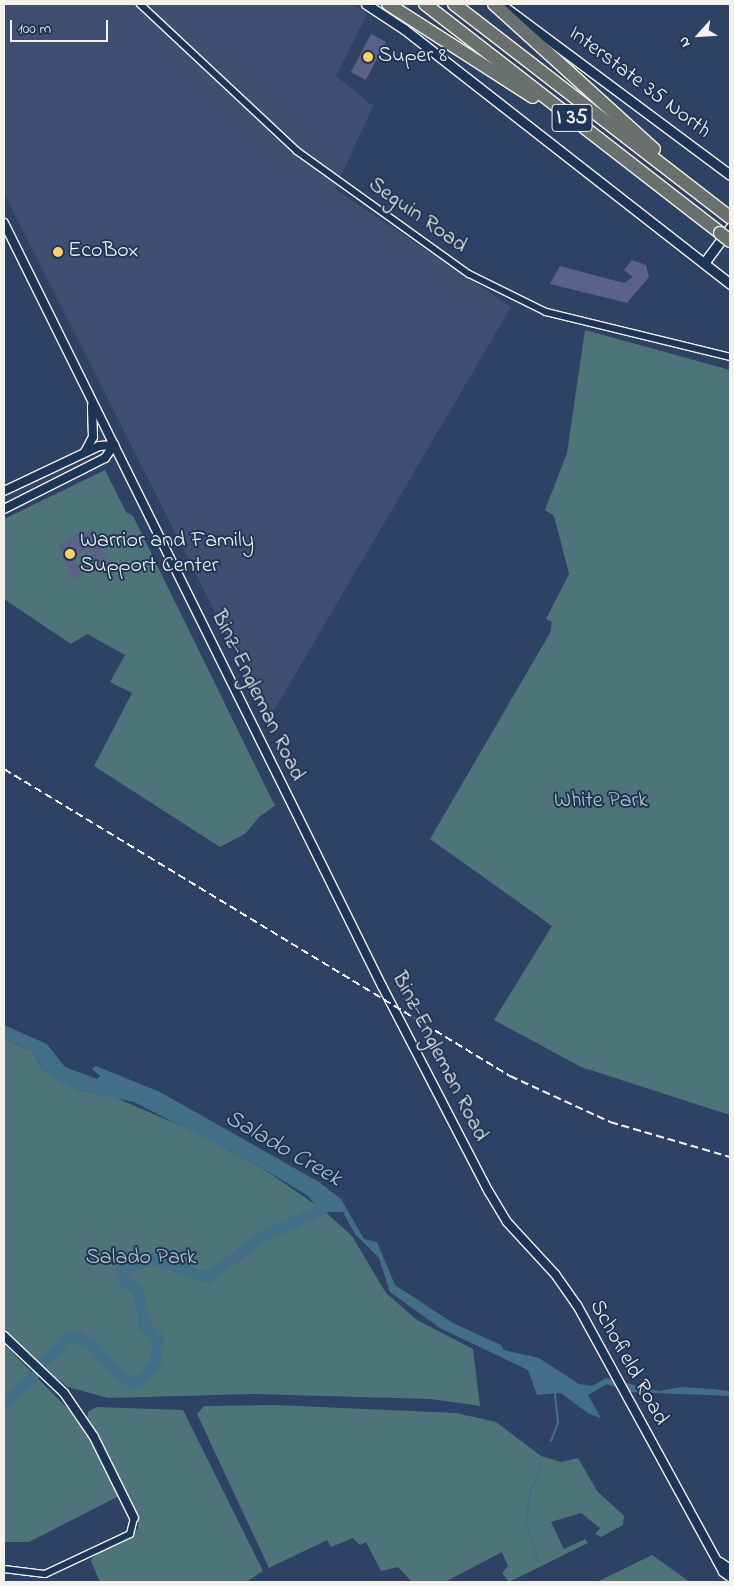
<!DOCTYPE html>
<html>
<head>
<meta charset="utf-8">
<style>
	body { margin:0 }
	#map { position:relative; width:734px; height:1586px; overflow:hidden; background:#2e4265; font-family:"Indie Flower",sans-serif }
	div>[style] { position:absolute }
	.built>* { inset:0; background:#3f4f72 }
	.green>* { inset:0; background:#4d7478 }
	.water>* { inset:0; background:#426e88 }
	.stream>* { height:2px; margin:-1px; padding:0 1px; transform-origin:1px; border-radius:1px; background:#426e88 }
	.river>* { height:11px; margin:-5.5px; padding:0 5.5px; transform-origin:5.5px; border-radius:5.5px; background:#426e88 }
	.building>* { inset:0; background:#5a6288; transform-origin:0 0 }
	.roads { filter:drop-shadow(1px 0 #f4f1e8) drop-shadow(-1px 0 #f4f1e8) drop-shadow(0 1px #f4f1e8) drop-shadow(0 -1px #f4f1e8) }
	.minor>* { height:6px; margin:-3px; padding:0 3px; transform-origin:3px; border-radius:3px; background:#1d3557 }
	.tertiary>* { height:8px; margin:-4px; padding:0 4px; transform-origin:4px; border-radius:4px; background:#1d3557 }
	.secondary>* { height:9px; margin:-4.5px; padding:0 4.5px; transform-origin:4.5px; border-radius:4.5px; background:#1d3557 }
	.motorway>* { height:12px; margin:-6px; padding:0 6px; transform-origin:6px; border-radius:6px; background:#6a706d }
	.rail>* { height:2px; margin-top:-1px; transform-origin:0; background:repeating-linear-gradient(90deg,#f4f1e8 0 8px,transparent 0 12px) }
	.bridges { filter:drop-shadow(1px 0 #f4f1e8) drop-shadow(-1px 0 #f4f1e8) drop-shadow(0 1px #f4f1e8) drop-shadow(0 -1px #f4f1e8) }
	.motorway-bridge>* { height:12px; margin:-6px; padding:0 6px; transform-origin:6px; border-radius:6px; background:#6a706d }
	.dots>* { width:14px; height:14px; translate:-50% -50%; box-sizing:border-box; border:2px solid #1d3557; border-radius:50% }
	span { translate:-50% -50%; white-space:nowrap; text-align:center; line-height:1.15; -webkit-text-stroke:4px #1d3557; paint-order:stroke }
	.shield-label span { padding:1px 4px; background:#1d3557; border:1px solid; border-radius:4px; -webkit-text-stroke-width:0 }
	.shield-label { font-size:21px; color:#f4f1e8; font-weight:700 }
	.poi-label { font-size:22px; color:#f4f1e8 }
	.left { translate:0 -50%; text-align:left }
	.street-label { font-size:22px; color:#f4f1e8 }
	.park-label { font-size:22px; color:#bac5c1 }
	.water-label { font-size:24px; color:#b6c3c6; font-style:italic }
	.frame { position:absolute; inset:0; border:5px solid #f4f1e8; pointer-events:none }
	.north { position:absolute; left:674px; top:10px; width:50px; height:50px; -webkit-text-stroke:4px #1d3557; paint-order:stroke; rotate:244deg; font-size:14px; font-weight:700; line-height:20px; text-align:center; color:#f4f1e8 }
	.north::after { content:''; display:block; margin:auto; width:18px; height:22px; background:#f4f1e8; clip-path:polygon(50% 0,100% 100%,50% 72%,0 100%) }
	.scale { position:absolute; left:10px; top:20px; width:98px; height:22px; box-sizing:border-box; border:2px solid #f4f1e8; border-top:0; padding-left:6px; font-size:15px; line-height:18px; white-space:nowrap; color:#f4f1e8; -webkit-text-stroke:4px #1d3557; paint-order:stroke }
</style>
</head>
<body>
<div id="map">
	<div class="built">
		<i style="clip-path:polygon(4px 4px,352px 4px,367px 14px,336px 76px,373px 106px,335px 189px,511px 307px,269px 719px,4px 193px)"></i>
	</div>
	<div class="green">
		<i style="clip-path:polygon(585px 330px,730px 370px,730px 1115px,581px 1067px,494px 1020px,552px 926px,430px 839px,550px 633px,552px 622px,546px 619px,569px 574px,554px 516px,545px 510px,567px 453px)"></i>
		<i style="clip-path:polygon(105px 470px,126px 512px,133px 516px,275px 806px,260px 816px,245px 834px,220px 847px,94px 766px,132px 693px,110px 682px,125px 655px,87px 634px,71px 644px,4px 599px,4px 519px)"></i>
		<i style="clip-path:polygon(4px 1039px,32px 1051px,42px 1069px,77px 1090px,114px 1097px,188px 1129px,259px 1166px,322px 1209px,352px 1236px,386px 1293px,417px 1320px,473px 1349px,480px 1406px,431px 1399px,253px 1394px,108px 1398px,68px 1387px,39px 1365px,4px 1330px)"></i>
		<i style="clip-path:polygon(4px 1344px,73px 1414px,91px 1440px,119px 1496px,29px 1542px,4px 1542px)"></i>
		<i style="clip-path:polygon(275px 1405px,456px 1413px,496px 1422px,541px 1456px,561px 1462px,578px 1458px,597px 1491px,624px 1516px,623px 1525px,601px 1537px,595px 1534px,600px 1528px,581px 1513px,551px 1522px,564px 1549px,585px 1539px,588px 1543px,509px 1582px,502px 1573px,508px 1566px,502px 1552px,445px 1582px,412px 1582px,398px 1567px,381px 1571px,366px 1542px,360px 1545px,353px 1538px,331px 1547px,327px 1540px,269px 1568px,197px 1414px,204px 1406px)"></i>
		<i style="clip-path:polygon(96px 1407px,183px 1410px,263px 1571px,246px 1582px,100px 1582px,91px 1561px,93px 1557px,138px 1529px,138px 1519px,87px 1419px,88px 1412px)"></i>
		<i style="clip-path:polygon(652px 1555px,690px 1582px,597px 1582px)"></i>
	</div>
	<div class="water">
		<i style="clip-path:polygon(4px 1025px,47px 1044px,65px 1067px,97px 1079px,100px 1076px,92px 1069px,96px 1066px,160px 1092px,319px 1182px,341px 1199px,364px 1239px,377px 1242px,395px 1285px,453px 1323px,501px 1345px,504px 1350px,539px 1358px,579px 1384px,592px 1386px,606px 1378px,659px 1391px,681px 1387px,713px 1389px,730px 1391px,730px 1396px,629px 1392px,607px 1384px,588px 1395px,601px 1418px,589px 1414px,561px 1393px,537px 1395px,528px 1370px,440px 1328px,390px 1292px,379px 1258px,355px 1234px,343px 1212px,322px 1212px,308px 1196px,259px 1166px,134px 1102px,77px 1090px,60px 1082px,42px 1069px,32px 1051px,4px 1039px)"></i>
	</div>
	<div class="stream">
		<i style="left:551px;top:1441px;width:19px;rotate:-69deg"></i>
		<i style="left:558px;top:1423px;width:30px;rotate:-96deg"></i>
		<i style="left:538px;top:1562px;width:41px;rotate:-107.1deg"></i>
		<i style="left:526px;top:1523px;width:30px;rotate:-82deg"></i>
		<i style="left:530px;top:1493px;width:31px;rotate:-68deg"></i>
	</div>
	<div class="river">
		<i style="left:41px;top:1364px;width:35px;rotate:-47deg"></i>
		<i style="left:65px;top:1338px;width:14px;rotate:-4deg"></i>
		<i style="left:79px;top:1337px;width:13px;rotate:27deg"></i>
		<i style="left:91px;top:1343px;width:45px;rotate:47.7deg"></i>
		<i style="left:121px;top:1376px;width:13px;rotate:27deg"></i>
		<i style="left:133px;top:1382px;width:10px;rotate:-17deg"></i>
		<i style="left:143px;top:1379px;width:20px;rotate:-53deg"></i>
		<i style="left:155px;top:1363px;width:25px;rotate:-83deg"></i>
		<i style="left:158px;top:1338px;width:18px;rotate:-137deg"></i>
		<i style="left:145px;top:1326px;width:37px;rotate:-103deg"></i>
		<i style="left:137px;top:1290px;width:14px;rotate:-146deg"></i>
		<i style="left:125px;top:1282px;width:12px;rotate:-110deg"></i>
		<i style="left:121px;top:1271px;width:34px;rotate:-23deg"></i>
		<i style="left:152px;top:1258px;width:58px;rotate:19.1deg"></i>
		<i style="left:207px;top:1277px;width:67px;rotate:-36.5deg"></i>
		<i style="left:261px;top:1237px;width:77px;rotate:-25.2deg"></i>
		<i style="left:4px;top:1404px;width:40px;rotate:-44deg"></i>
	</div>
	<div class="building">
		<i style="left:371px;top:34px;width:17px;height:43px;rotate:28deg"></i>
		<i style="clip-path:polygon(632px 260px,646px 265px,649px 277px,627px 303px,550px 284px,560px 266px,624px 283px,633px 277px,624px 270px)"></i>
		<i style="clip-path:polygon(82px 530px,83px 534px,92px 530px,110px 566px,99px 571px,89px 549px,74px 556px,83px 575px,73px 580px,59px 546px)"></i>
	</div>
	<div class="roads">
		<div class="minor">
			<i style="left:140px;top:4px;width:215px;rotate:43.1deg"></i>
			<i style="left:297px;top:151px;width:211px;rotate:35.6deg"></i>
			<i style="left:469px;top:274px;width:86px;rotate:26.3deg"></i>
			<i style="left:546px;top:312px;width:189px;rotate:13.7deg"></i>
			<i style="left:4px;top:1569px;width:41px;rotate:7deg"></i>
			<i style="left:45px;top:1574px;width:94px;rotate:-25.2deg"></i>
			<i style="left:130px;top:1534px;width:16px;rotate:-76deg"></i>
		</div>
		<div class="tertiary">
			<i style="left:4px;top:223px;width:852px;rotate:63.65deg"></i>
			<i style="left:382px;top:986px;width:232px;rotate:62.6deg"></i>
			<i style="left:489px;top:1192px;width:35px;rotate:59deg"></i>
			<i style="left:507px;top:1222px;width:71px;rotate:47.3deg"></i>
			<i style="left:555px;top:1274px;width:38px;rotate:55deg"></i>
			<i style="left:577px;top:1305px;width:304px;rotate:61.3deg"></i>
			<i style="left:723px;top:1572px;width:9px;rotate:36deg"></i>
			<i style="left:85px;top:452px;width:17px;rotate:-62deg"></i>
			<i style="left:93px;top:437px;width:31px;rotate:-92deg"></i>
			<i style="left:4px;top:491px;width:105px;rotate:-25.3deg"></i>
			<i style="left:99px;top:446px;width:15px;rotate:-4deg"></i>
			<i style="left:4px;top:509px;width:113px;rotate:-26.8deg"></i>
			<i style="left:105px;top:458px;width:16px;rotate:-55deg"></i>
			<i style="left:4px;top:1336px;width:83px;rotate:43.5deg"></i>
			<i style="left:64px;top:1393px;width:53px;rotate:55.7deg"></i>
			<i style="left:94px;top:1437px;width:90px;rotate:63.7deg"></i>
			<i style="left:720px;top:1562px;width:12px;rotate:35deg"></i>
		</div>
		<div class="secondary">
			<i style="left:366px;top:4px;width:45px;rotate:33.3deg"></i>
			<i style="left:404px;top:29px;width:414px;rotate:38deg"></i>
			<i style="left:502px;top:5px;width:284px;rotate:36.7deg"></i>
			<i style="left:704px;top:263px;width:44px;rotate:-53.4deg"></i>
		</div>
		<div class="motorway">
			<i style="left:388px;top:4px;width:172px;rotate:32.7deg"></i>
			<i style="left:425px;top:4px;width:373px;rotate:37.8deg"></i>
			<i style="left:454px;top:4px;width:349px;rotate:37.7deg"></i>
			<i style="left:494px;top:4px;width:216px;rotate:42.2deg"></i>
		</div>
	</div>
	<div class="rail">
		<i style="left:4px;top:769px;width:592px;rotate:31.25deg"></i>
		<i style="left:510px;top:1076px;width:110px;rotate:24.7deg"></i>
		<i style="left:610px;top:1122px;width:125px;rotate:16.3deg"></i>
	</div>
	<div class="bridges">
		<div class="motorway-bridge">
			<i style="left:720px;top:233px;width:13px;rotate:39deg"></i>
		</div>
	</div>
	<div class="dots">
		<i style="left:368px;top:57px;background:#ffd166"></i>
		<i style="left:58px;top:252px;background:#ffd166"></i>
		<i style="left:70px;top:554px;background:#ffd166"></i>
	</div>
	<div class="shield-label">
		<span style="left:572px;top:118px">I 35</span>
	</div>
	<div class="poi-label">
		<span class="left" style="left:378px;top:57px">Super 8</span>
		<span class="left" style="left:68px;top:252px">EcoBox</span>
		<span class="left" style="left:80px;top:554px">Warrior and Family<br>Support Center</span>
	</div>
	<div class="street-label">
		<span style="left:639px;top:83px;rotate:37deg">Interstate 35 North</span>
		<span style="left:417px;top:216px;rotate:35deg">Seguin Road</span>
		<span style="left:257px;top:696px;rotate:64deg">Binz-Engleman Road</span>
		<span style="left:439px;top:1057px;rotate:63deg">Binz-Engleman Road</span>
		<span style="left:628px;top:1363px;rotate:61deg">Schofield Road</span>
	</div>
	<div class="park-label">
		<span style="left:601px;top:802px">White Park</span>
		<span style="left:141px;top:1259px">Salado Park</span>
	</div>
	<div class="water-label">
		<span style="left:283px;top:1149px;rotate:30deg">Salado Creek</span>
	</div>
	<div class="frame"></div>
	<div class="north">N</div>
	<div class="scale">100 m</div>
</div>
</body>
</html>
